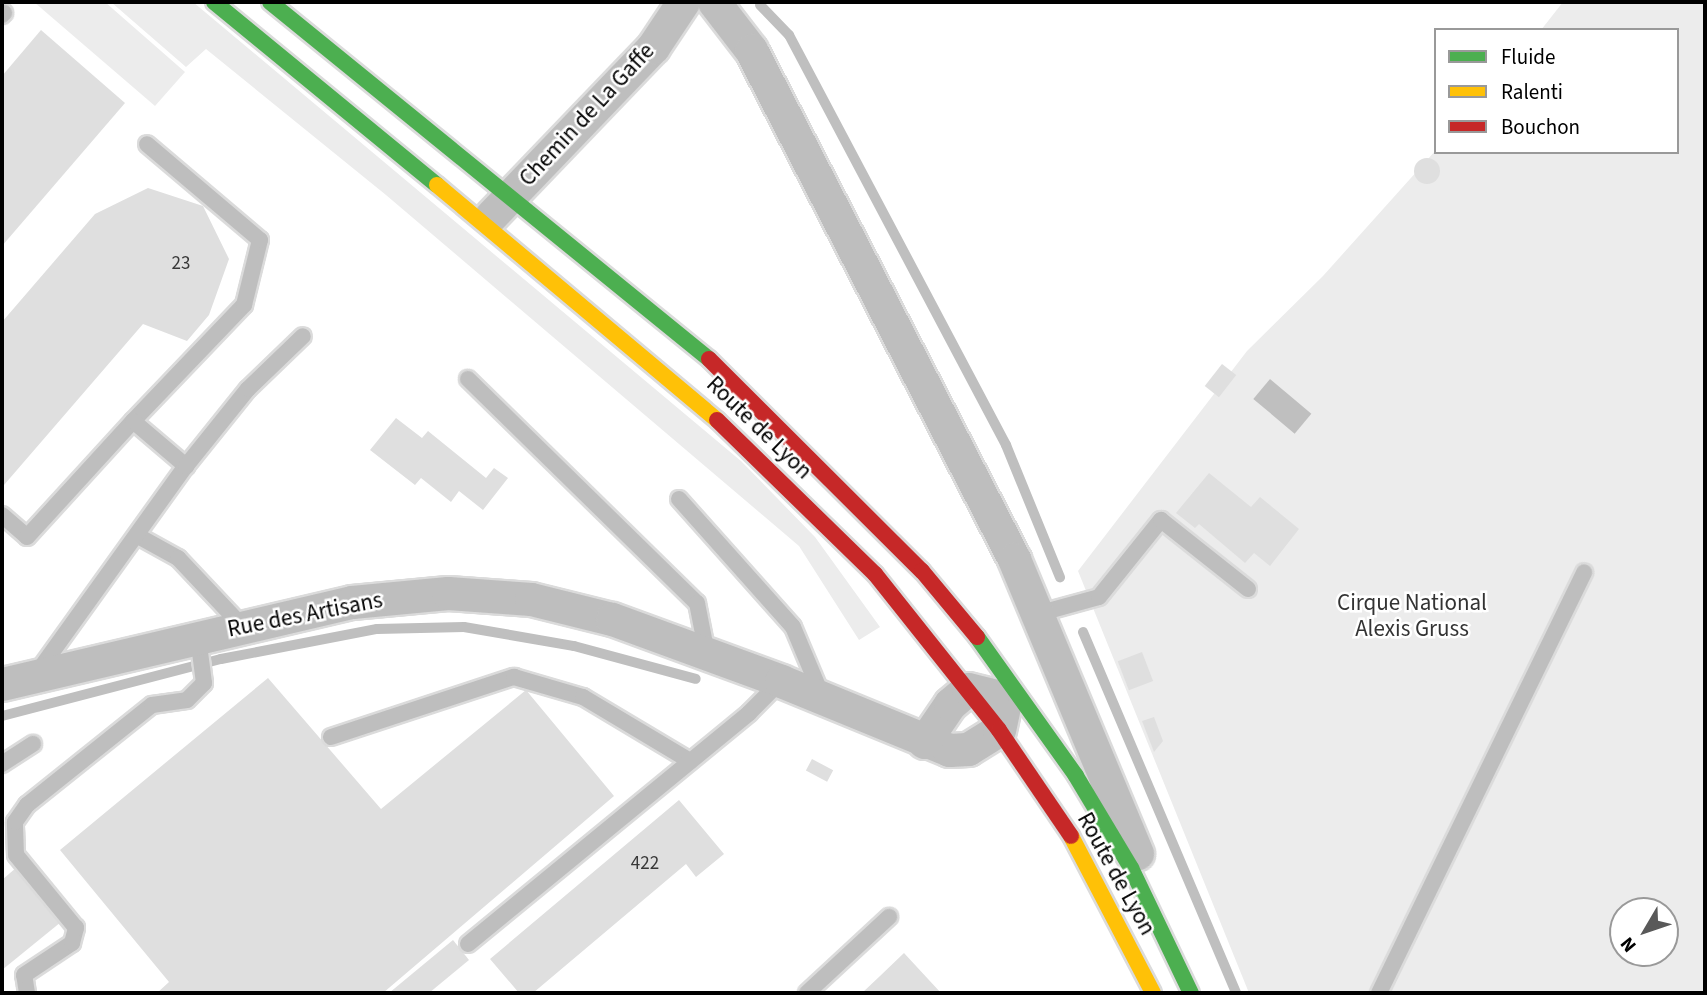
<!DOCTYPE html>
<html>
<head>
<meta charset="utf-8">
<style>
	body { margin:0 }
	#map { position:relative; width:1707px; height:995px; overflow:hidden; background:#fff; font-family:"Source Sans 3",sans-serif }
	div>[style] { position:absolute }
	.green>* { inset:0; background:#ececec }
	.water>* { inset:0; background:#bfbfbf; transform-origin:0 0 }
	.stream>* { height:10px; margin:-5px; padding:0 5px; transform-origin:5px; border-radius:5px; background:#bfbfbf }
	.building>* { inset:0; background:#dfdfdf; transform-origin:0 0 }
	.round { border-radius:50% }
	.roads { filter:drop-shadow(2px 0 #dbdbdb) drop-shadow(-2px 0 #dbdbdb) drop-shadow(0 2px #dbdbdb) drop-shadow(0 -2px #dbdbdb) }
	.lane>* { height:16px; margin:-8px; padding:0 8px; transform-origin:8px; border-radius:8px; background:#bebebe }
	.street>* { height:33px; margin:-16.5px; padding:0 16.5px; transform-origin:16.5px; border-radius:16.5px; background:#bebebe }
	.fast>* { height:16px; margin:-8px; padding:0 8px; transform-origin:8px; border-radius:8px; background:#4caf50 }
	.slow>* { height:16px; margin:-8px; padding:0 8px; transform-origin:8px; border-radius:8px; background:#ffc107 }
	.jam>* { height:16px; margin:-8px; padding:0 8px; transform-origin:8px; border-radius:8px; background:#c62828 }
	span { translate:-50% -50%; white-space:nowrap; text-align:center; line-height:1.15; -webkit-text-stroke:5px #fff; paint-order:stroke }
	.number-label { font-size:19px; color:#383838 }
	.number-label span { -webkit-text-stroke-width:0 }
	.street-label { font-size:23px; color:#000 }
	.park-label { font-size:23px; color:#333 }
	.frame { position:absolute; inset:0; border:4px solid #000; pointer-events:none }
	.legend { position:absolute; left:1434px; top:28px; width:245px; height:126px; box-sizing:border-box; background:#fff; border:2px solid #999; margin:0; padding:9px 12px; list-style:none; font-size:21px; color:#000 }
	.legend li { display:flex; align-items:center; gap:14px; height:35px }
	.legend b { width:35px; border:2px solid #999 }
	.north { position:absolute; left:1609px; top:897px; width:70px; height:70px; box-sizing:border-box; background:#fff; border:2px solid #999; border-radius:50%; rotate:231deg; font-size:19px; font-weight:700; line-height:28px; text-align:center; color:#000 }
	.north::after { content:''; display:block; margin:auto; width:24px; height:32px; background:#595959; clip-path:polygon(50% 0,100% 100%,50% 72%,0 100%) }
</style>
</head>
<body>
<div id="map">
	<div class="green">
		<i style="clip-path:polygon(34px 2px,105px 2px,185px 72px,155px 106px)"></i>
		<i style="clip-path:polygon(111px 2px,193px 2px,741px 461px,815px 537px,880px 627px,859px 640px,799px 546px,386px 195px,206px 49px,186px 67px)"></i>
		<i style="clip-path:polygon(evenodd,1563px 2px,1705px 2px,1705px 993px,1249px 993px,1078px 571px,1247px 351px,1323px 276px,1436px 150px,1677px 152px,1677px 30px,1541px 30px,1563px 2px,1623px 911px,1665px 911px,1665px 953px,1623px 953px,1623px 911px)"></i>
	</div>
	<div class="water">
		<i style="left:1270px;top:379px;width:54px;height:26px;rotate:40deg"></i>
	</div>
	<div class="stream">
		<i style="left:760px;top:5px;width:42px;rotate:46deg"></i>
		<i style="left:789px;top:35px;width:464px;rotate:62.1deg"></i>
		<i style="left:1006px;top:445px;width:143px;rotate:67.8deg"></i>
		<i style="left:1083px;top:632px;width:392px;rotate:67deg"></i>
		<i style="left:2px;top:716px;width:226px;rotate:-14.6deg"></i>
		<i style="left:221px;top:659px;width:159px;rotate:-10.9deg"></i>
		<i style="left:377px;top:629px;width:87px;rotate:-1.3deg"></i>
		<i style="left:464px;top:627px;width:112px;rotate:9.8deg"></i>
		<i style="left:574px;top:646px;width:126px;rotate:15.1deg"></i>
	</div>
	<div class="building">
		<i style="clip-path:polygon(41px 30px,125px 103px,2px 246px,2px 76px)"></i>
		<i class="round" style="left:1414px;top:158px;width:26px;height:26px"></i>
		<i style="clip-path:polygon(148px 188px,203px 206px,229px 259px,209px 315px,187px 341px,143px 324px,4px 485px,2px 322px,95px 214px)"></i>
		<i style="left:1222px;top:364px;width:18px;height:28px;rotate:38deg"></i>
		<i style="clip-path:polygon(396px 418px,422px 438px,428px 431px,486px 478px,494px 468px,508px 478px,483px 510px,459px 491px,451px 502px,421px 478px,415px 485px,370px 450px)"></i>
		<i style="clip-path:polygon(1209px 473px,1251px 507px,1260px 497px,1299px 529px,1270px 566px,1254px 553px,1245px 563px,1199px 524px,1195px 528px,1176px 513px)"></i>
		<i style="left:1142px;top:652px;width:31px;height:26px;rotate:69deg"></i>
		<i style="clip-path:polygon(268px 678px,381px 809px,526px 690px,614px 796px,383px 993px,157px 993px,169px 982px,60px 850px)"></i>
		<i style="clip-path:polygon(1154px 717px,1163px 741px,1154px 752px,1142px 721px)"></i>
		<i style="left:812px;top:759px;width:24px;height:13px;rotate:28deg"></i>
		<i style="clip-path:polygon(679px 800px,724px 854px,696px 877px,686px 864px,533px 993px,519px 993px,490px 959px)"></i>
		<i style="clip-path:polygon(17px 867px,61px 922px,2px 970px,2px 880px)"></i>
		<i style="clip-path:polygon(453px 940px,469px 960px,429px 993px,389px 993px)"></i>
		<i style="clip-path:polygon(904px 953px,941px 993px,862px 993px,880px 976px)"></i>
	</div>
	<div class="roads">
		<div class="lane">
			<i style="left:2px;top:15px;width:3px;rotate:-45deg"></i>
			<i style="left:468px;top:379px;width:320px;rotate:44.4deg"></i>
			<i style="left:697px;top:603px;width:52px;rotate:78.9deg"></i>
			<i style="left:133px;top:421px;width:161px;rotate:-46.3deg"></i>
			<i style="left:244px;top:305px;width:67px;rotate:-76.2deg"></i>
			<i style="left:260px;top:240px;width:148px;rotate:-139.7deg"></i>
			<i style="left:679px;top:499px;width:171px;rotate:48.3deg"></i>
			<i style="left:793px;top:627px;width:75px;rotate:67.2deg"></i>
			<i style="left:2px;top:515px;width:33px;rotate:41deg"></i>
			<i style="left:27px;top:537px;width:157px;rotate:-47.6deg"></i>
			<i style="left:133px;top:421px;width:70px;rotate:40.3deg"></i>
			<i style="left:138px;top:536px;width:46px;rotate:28.8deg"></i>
			<i style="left:178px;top:558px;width:93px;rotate:46.7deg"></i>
			<i style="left:1037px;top:614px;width:64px;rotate:-15.3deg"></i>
			<i style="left:1099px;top:597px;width:99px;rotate:-51.2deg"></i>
			<i style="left:1161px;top:520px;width:111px;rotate:38.4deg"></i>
			<i style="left:37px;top:673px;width:255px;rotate:-54.3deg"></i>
			<i style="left:186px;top:466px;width:99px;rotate:-51.2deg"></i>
			<i style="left:248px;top:389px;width:76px;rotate:-43.9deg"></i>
			<i style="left:331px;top:737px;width:193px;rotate:-18.2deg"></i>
			<i style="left:514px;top:677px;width:72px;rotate:16.2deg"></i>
			<i style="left:583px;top:697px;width:125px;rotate:30.9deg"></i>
			<i style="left:2px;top:764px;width:37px;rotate:-33deg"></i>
			<i style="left:468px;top:944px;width:364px;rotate:-39.4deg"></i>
			<i style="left:749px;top:713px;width:45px;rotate:-45deg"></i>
			<i style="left:27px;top:993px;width:18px;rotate:-99deg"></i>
			<i style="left:24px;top:975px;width:58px;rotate:-33.7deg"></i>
			<i style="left:72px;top:943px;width:16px;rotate:-75deg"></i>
			<i style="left:76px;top:928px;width:94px;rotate:-129.4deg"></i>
			<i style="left:16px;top:855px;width:33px;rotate:-92deg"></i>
			<i style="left:15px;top:822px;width:21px;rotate:-55deg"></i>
			<i style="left:27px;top:805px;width:160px;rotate:-38.7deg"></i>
			<i style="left:152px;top:705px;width:35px;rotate:-8deg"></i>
			<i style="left:187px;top:700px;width:24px;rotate:-45deg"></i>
			<i style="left:204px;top:683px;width:46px;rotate:-97.4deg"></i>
			<i style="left:807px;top:993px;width:112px;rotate:-42.8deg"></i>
			<i style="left:1379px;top:993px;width:468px;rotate:-64deg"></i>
		</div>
		<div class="street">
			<i style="left:714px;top:2px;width:61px;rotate:52.4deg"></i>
			<i style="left:751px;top:50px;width:573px;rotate:62.67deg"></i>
			<i style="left:1014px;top:559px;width:319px;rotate:67.3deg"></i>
			<i style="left:491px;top:216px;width:234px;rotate:-46.2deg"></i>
			<i style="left:653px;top:47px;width:54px;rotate:-56.3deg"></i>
			<i style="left:2px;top:684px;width:359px;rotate:-13.2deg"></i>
			<i style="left:352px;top:602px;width:96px;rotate:-5.4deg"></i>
			<i style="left:448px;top:593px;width:83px;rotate:4.1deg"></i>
			<i style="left:531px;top:599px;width:83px;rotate:13.9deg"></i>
			<i style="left:612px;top:619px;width:180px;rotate:20.1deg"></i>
			<i style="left:781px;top:681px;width:182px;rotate:22.3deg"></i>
			<i style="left:949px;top:750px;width:19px;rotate:-3deg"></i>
			<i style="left:968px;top:749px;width:36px;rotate:-32deg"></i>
			<i style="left:999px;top:730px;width:25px;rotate:-78deg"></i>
			<i style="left:924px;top:742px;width:46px;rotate:-55.6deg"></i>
			<i style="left:950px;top:704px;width:23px;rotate:-40deg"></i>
			<i style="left:968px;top:689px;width:25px;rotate:14deg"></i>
		</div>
		<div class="fast">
			<i style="left:214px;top:2px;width:288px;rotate:39.4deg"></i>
			<i style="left:270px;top:2px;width:566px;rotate:39.12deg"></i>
			<i style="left:977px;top:637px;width:171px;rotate:54.5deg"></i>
			<i style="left:1076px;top:776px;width:107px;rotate:59.1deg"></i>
			<i style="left:1131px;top:868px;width:139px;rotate:64.4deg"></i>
		</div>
		<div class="slow">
			<i style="left:437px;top:185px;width:366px;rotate:40deg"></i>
			<i style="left:1071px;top:836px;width:177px;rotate:62.4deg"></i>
		</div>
		<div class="jam">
			<i style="left:709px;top:359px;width:301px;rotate:44.9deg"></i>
			<i style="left:922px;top:571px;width:86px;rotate:50.2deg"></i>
			<i style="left:717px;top:420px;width:221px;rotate:44.3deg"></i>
			<i style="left:875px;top:574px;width:199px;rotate:51.5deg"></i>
			<i style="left:999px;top:730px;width:128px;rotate:55.8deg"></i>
		</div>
	</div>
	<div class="number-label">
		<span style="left:181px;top:264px">23</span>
		<span style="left:645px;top:864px">422</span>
	</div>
	<div class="street-label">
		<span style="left:587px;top:115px;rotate:-47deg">Chemin de La Gaffe</span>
		<span style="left:759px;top:428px;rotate:44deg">Route de Lyon</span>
		<span style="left:305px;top:615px;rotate:-11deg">Rue des Artisans</span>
		<span style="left:1116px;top:874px;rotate:61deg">Route de Lyon</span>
	</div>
	<div class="park-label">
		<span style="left:1412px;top:616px">Cirque National<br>Alexis Gruss</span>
	</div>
	<div class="frame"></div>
	<ul class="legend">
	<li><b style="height:9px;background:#4caf50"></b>Fluide</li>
	<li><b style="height:9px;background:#ffc107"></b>Ralenti</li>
	<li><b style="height:9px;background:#c62828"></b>Bouchon</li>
	</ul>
	<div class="north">N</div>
</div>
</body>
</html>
